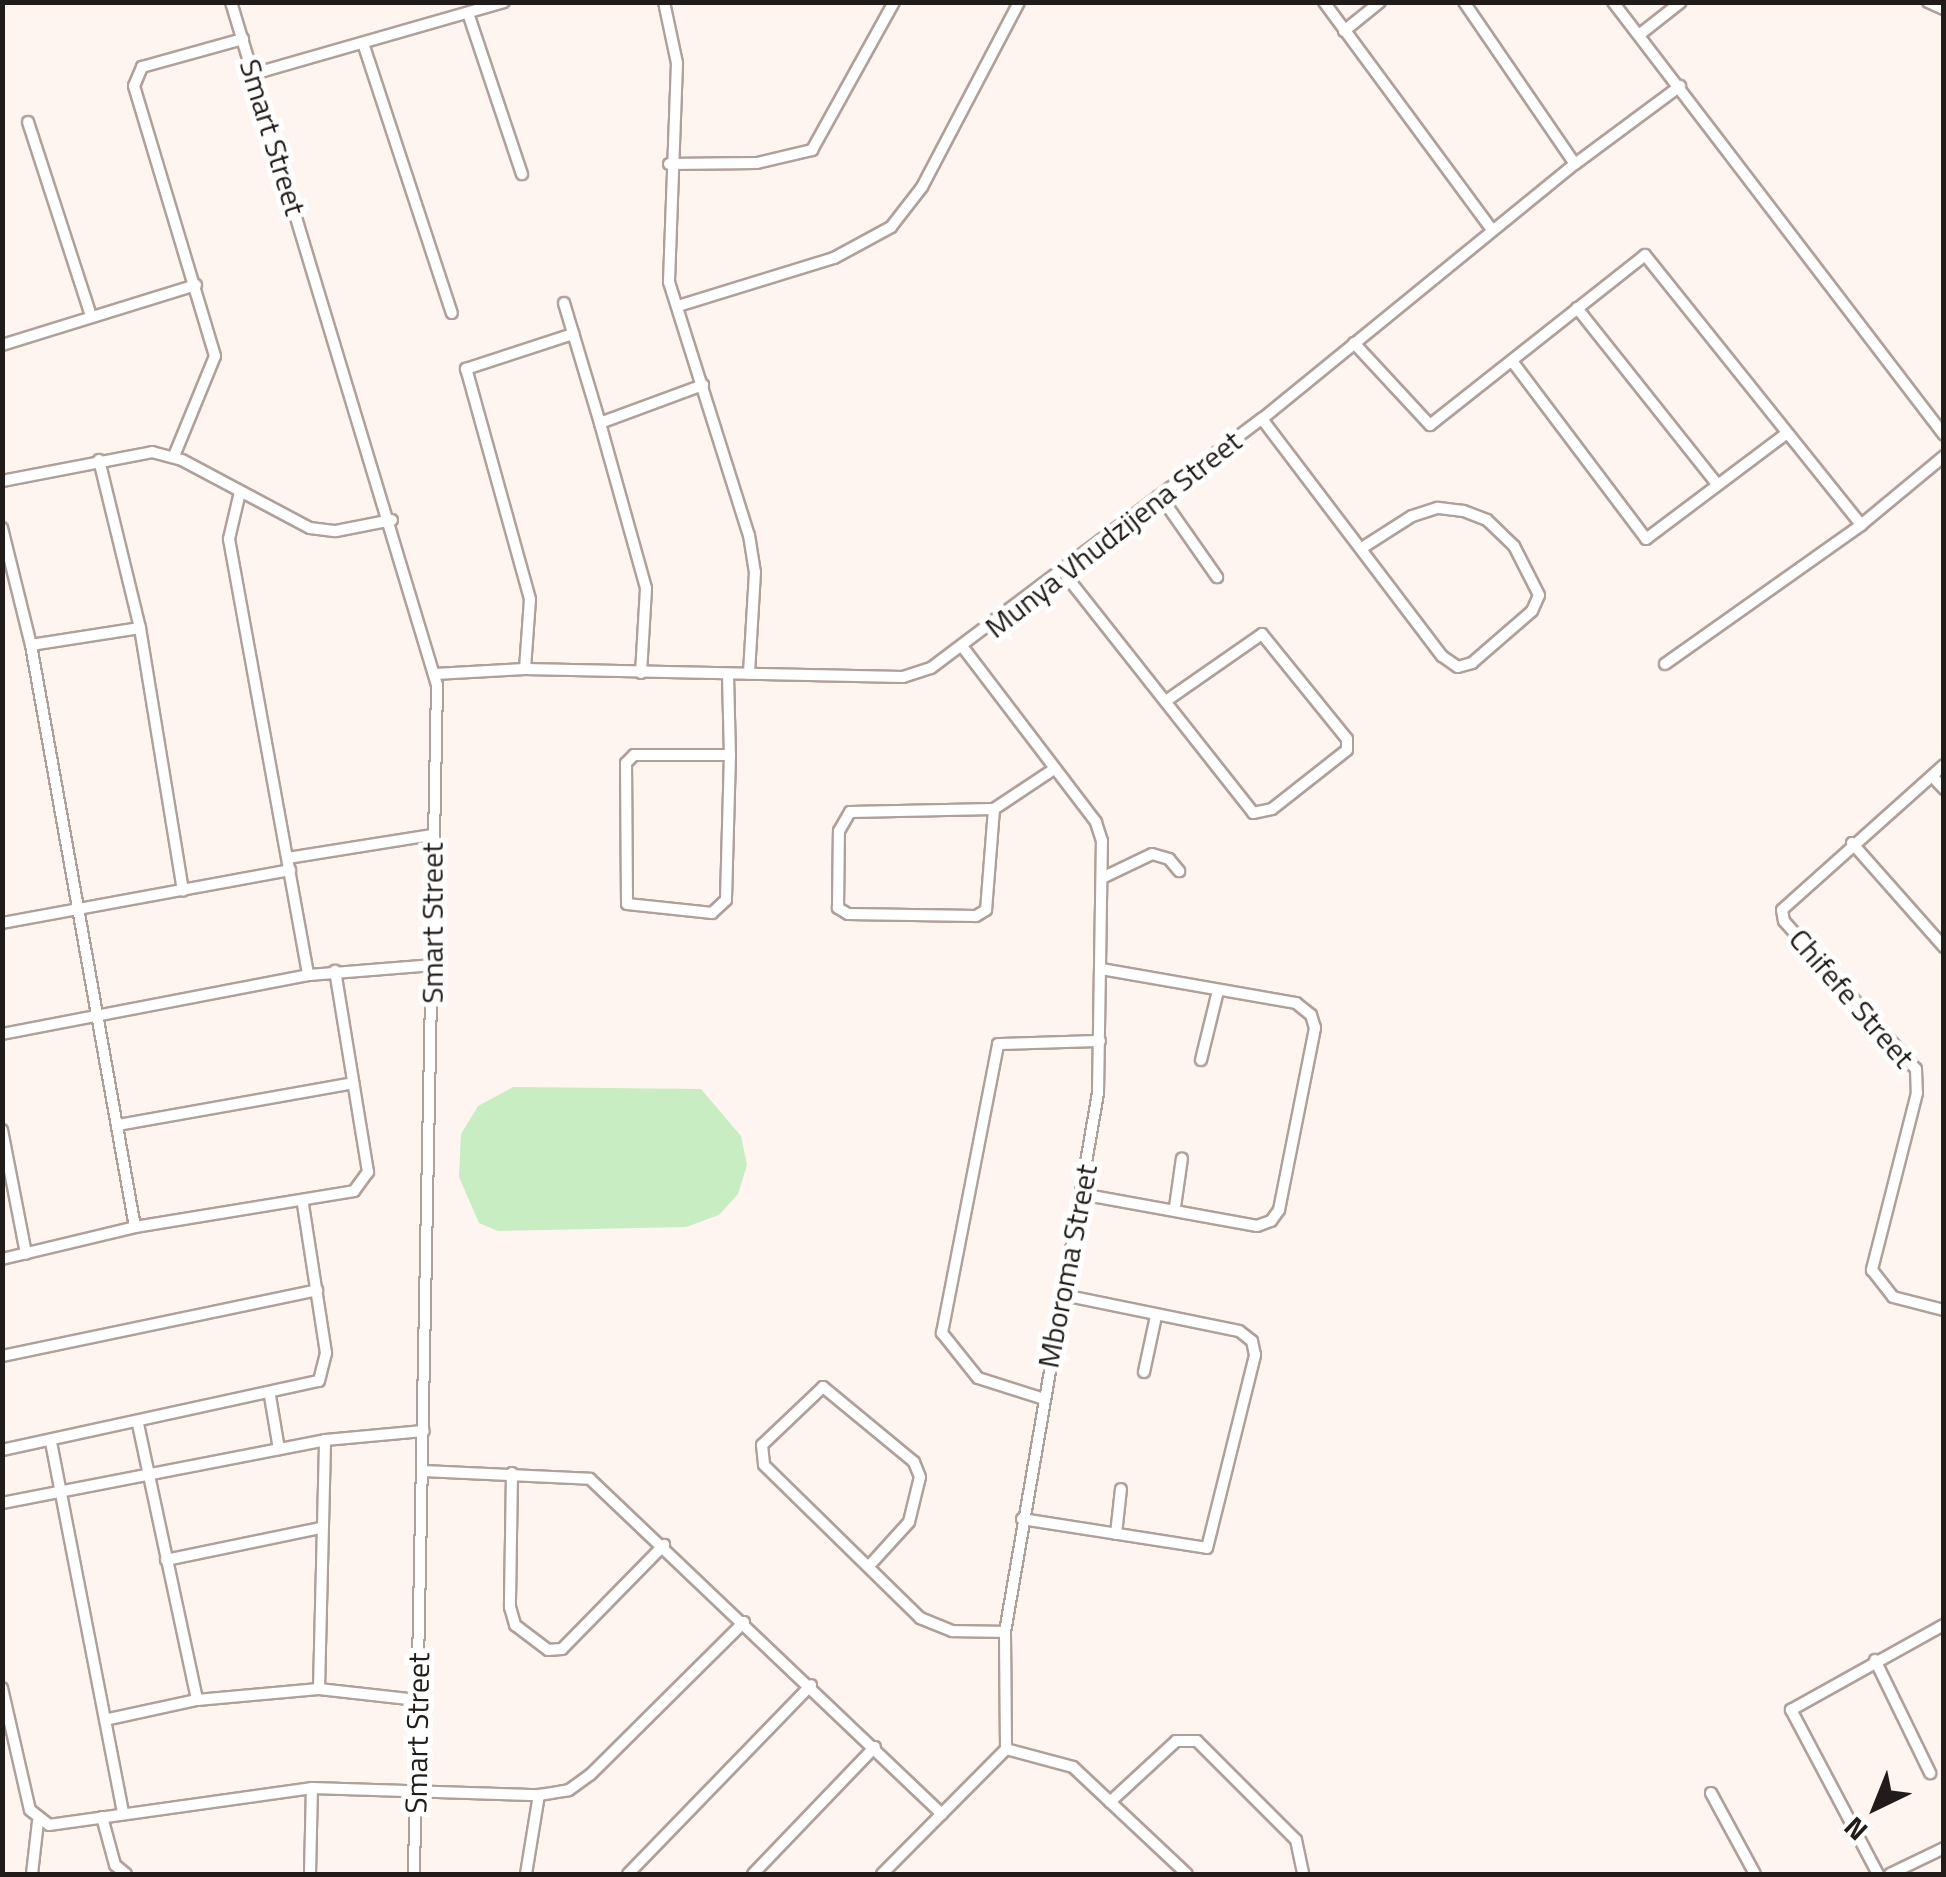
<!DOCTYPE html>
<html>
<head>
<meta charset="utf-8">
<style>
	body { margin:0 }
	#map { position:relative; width:1946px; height:1877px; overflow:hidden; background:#fef4f0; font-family:"Titillium Web",sans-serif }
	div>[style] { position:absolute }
	.green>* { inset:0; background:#c8edc2 }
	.roads { filter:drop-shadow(2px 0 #b0a09a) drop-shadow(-2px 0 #b0a09a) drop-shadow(0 2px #b0a09a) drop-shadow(0 -2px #b0a09a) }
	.minor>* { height:10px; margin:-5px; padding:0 5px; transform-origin:5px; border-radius:5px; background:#fff }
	span { translate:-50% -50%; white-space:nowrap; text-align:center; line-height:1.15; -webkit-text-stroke:10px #fff; paint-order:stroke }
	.street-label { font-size:30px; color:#211c19 }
	.frame { position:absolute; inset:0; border:5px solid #211c19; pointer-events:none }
	.north { position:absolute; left:1826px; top:1757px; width:100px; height:100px; -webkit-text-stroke:8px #fff; paint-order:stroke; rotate:223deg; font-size:28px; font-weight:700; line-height:40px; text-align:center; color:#211c19 }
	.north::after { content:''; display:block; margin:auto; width:35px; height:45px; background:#211c19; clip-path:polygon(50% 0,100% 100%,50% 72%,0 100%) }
</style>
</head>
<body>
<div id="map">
	<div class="green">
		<i style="clip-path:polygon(513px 1087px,701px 1089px,741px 1136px,747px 1165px,738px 1194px,719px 1215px,686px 1227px,498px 1231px,479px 1223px,459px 1177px,461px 1134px,478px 1106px)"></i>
	</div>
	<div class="roads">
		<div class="minor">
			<i style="left:231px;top:2px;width:713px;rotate:73.22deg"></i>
			<i style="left:437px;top:685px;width:1189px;rotate:91.11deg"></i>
			<i style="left:664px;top:2px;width:62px;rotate:78deg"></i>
			<i style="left:677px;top:63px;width:219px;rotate:92.1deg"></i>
			<i style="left:669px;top:282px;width:265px;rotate:72.5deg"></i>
			<i style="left:749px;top:535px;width:37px;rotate:81deg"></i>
			<i style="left:755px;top:572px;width:102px;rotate:93.4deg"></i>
			<i style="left:1324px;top:2px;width:283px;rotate:53.6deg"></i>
			<i style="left:1464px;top:2px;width:196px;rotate:55.6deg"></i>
			<i style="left:1613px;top:2px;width:545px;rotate:52.6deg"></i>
			<i style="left:1928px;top:2px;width:17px;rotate:24deg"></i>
			<i style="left:468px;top:13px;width:170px;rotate:71.5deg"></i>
			<i style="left:1344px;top:31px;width:46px;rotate:-38.9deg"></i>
			<i style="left:1639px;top:35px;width:53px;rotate:-38.2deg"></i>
			<i style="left:364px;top:46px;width:281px;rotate:71.8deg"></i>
			<i style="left:253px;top:74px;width:261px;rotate:-16deg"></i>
			<i style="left:28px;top:122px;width:204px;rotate:72deg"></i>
			<i style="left:669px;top:164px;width:88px;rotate:-0.7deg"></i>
			<i style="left:757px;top:163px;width:57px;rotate:-13.3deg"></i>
			<i style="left:812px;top:150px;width:169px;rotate:-61deg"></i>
			<i style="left:564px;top:303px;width:125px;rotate:73.3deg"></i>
			<i style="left:678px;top:306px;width:163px;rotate:-17.1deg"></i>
			<i style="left:834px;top:258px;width:65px;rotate:-28.5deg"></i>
			<i style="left:891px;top:227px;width:51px;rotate:-52.2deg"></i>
			<i style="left:922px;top:187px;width:209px;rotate:-62.3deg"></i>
			<i style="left:1577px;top:308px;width:226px;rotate:51.5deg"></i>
			<i style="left:1354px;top:343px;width:112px;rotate:47.2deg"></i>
			<i style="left:1430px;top:425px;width:274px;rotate:-38.3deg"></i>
			<i style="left:1645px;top:255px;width:346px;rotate:51.3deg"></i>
			<i style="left:1861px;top:525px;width:108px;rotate:-39.7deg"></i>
			<i style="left:2px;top:345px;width:203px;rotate:-17.2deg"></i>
			<i style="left:1512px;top:361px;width:223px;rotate:53deg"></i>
			<i style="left:1646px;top:539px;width:176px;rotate:-36.9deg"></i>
			<i style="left:1262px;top:419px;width:298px;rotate:52.8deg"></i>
			<i style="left:1442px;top:656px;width:19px;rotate:35deg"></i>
			<i style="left:1458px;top:667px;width:15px;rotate:-16deg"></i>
			<i style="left:1472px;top:663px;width:79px;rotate:-40.9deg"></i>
			<i style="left:1532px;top:611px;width:17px;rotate:-66deg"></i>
			<i style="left:1539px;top:595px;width:55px;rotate:-117deg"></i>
			<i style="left:1514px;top:546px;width:37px;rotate:-136deg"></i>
			<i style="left:1487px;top:520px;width:26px;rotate:-159deg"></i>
			<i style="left:1463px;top:511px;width:26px;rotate:-173deg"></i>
			<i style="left:1437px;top:508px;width:26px;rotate:162deg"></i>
			<i style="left:1412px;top:516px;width:59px;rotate:147.4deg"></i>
			<i style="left:174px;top:456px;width:108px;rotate:-67.7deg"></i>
			<i style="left:215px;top:356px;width:282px;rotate:-106.7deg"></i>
			<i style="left:134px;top:86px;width:21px;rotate:-67deg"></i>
			<i style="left:142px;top:67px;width:105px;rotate:-15.5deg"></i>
			<i style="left:2px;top:481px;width:153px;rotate:-10.9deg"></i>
			<i style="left:152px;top:452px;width:31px;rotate:15deg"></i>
			<i style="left:182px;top:460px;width:145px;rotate:28deg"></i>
			<i style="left:310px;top:528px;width:26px;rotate:7deg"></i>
			<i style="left:336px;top:531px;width:57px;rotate:-11.1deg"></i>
			<i style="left:240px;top:492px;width:48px;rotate:103.2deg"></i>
			<i style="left:229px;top:539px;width:443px;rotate:79.7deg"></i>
			<i style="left:1161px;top:497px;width:98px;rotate:55deg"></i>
			<i style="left:2px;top:528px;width:121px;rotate:76.1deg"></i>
			<i style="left:31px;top:645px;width:110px;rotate:-8.9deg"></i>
			<i style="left:140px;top:628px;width:173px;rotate:-103.7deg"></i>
			<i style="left:1063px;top:572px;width:307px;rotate:51.7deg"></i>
			<i style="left:1253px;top:813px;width:19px;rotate:-12deg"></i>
			<i style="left:1272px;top:809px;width:95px;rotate:-38.2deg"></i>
			<i style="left:1347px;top:750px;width:11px;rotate:-90deg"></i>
			<i style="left:1347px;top:739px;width:135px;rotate:-129deg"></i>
			<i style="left:1262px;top:634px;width:117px;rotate:145.1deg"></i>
			<i style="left:140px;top:628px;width:266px;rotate:80.7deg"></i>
			<i style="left:31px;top:645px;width:591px;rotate:79.87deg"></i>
			<i style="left:1665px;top:664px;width:240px;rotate:-35.3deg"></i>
			<i style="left:525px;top:669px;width:70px;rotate:-85.9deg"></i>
			<i style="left:530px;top:599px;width:239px;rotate:-105.5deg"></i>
			<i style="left:466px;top:369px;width:113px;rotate:-18.1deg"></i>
			<i style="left:641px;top:673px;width:85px;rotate:-86.6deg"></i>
			<i style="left:646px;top:588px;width:171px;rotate:-105.6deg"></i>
			<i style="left:600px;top:423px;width:110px;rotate:-20.3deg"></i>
			<i style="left:435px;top:674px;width:90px;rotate:-3.2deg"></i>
			<i style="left:525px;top:669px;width:378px;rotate:1.2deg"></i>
			<i style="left:903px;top:677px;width:29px;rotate:-18deg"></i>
			<i style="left:931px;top:668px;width:414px;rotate:-37deg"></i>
			<i style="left:1262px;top:419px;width:404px;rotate:-39.2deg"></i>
			<i style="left:1575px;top:164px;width:131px;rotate:-36.6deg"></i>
			<i style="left:728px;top:675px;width:80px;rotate:88.6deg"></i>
			<i style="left:730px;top:755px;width:145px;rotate:91.6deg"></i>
			<i style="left:726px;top:900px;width:19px;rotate:137deg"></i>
			<i style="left:712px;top:913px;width:85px;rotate:-174deg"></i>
			<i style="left:627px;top:904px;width:141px;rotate:-90.4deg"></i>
			<i style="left:626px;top:763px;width:11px;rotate:-45deg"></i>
			<i style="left:634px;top:755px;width:96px"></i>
			<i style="left:1944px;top:765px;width:217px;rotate:138.2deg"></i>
			<i style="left:1782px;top:910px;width:11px;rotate:80deg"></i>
			<i style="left:1784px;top:921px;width:198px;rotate:48.3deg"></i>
			<i style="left:1916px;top:1069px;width:24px;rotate:88deg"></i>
			<i style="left:1917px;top:1093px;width:183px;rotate:104.3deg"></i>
			<i style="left:1872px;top:1270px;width:34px;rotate:52deg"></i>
			<i style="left:1893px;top:1297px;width:53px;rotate:14.3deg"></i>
			<i style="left:1932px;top:776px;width:18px;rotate:47deg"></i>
			<i style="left:994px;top:809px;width:101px;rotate:94.5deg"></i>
			<i style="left:986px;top:910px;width:12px;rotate:149deg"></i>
			<i style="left:976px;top:916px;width:128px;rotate:-179.1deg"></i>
			<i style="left:848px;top:914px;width:12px;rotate:-149deg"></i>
			<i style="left:838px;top:908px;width:77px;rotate:-89.3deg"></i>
			<i style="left:839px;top:831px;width:22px;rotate:-60deg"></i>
			<i style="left:850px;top:812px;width:144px;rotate:-1.2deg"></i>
			<i style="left:994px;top:809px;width:72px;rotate:-33.7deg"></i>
			<i style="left:1852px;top:843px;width:139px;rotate:48.5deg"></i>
			<i style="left:288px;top:858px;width:146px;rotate:-9.1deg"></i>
			<i style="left:1102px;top:878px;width:55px;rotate:-25.6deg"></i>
			<i style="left:1152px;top:854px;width:18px;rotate:16deg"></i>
			<i style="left:1169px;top:859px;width:16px;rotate:50deg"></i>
			<i style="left:2px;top:923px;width:293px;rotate:-10.4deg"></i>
			<i style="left:2px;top:1034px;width:312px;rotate:-10.9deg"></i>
			<i style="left:308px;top:975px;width:124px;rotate:-4.6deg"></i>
			<i style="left:1201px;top:1060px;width:71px;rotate:-76.2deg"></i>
			<i style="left:118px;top:1125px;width:239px;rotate:-10.1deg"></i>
			<i style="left:2px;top:1130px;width:126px;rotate:79deg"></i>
			<i style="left:1081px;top:1194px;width:179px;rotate:10.3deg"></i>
			<i style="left:1257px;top:1226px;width:15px;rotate:-20deg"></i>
			<i style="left:1271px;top:1221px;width:14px;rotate:-54deg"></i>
			<i style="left:1279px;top:1210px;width:186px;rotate:-78.8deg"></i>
			<i style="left:1315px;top:1028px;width:14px;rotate:-107deg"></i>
			<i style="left:1311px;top:1015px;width:19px;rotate:-141deg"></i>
			<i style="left:1296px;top:1003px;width:197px;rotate:-170.1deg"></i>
			<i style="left:1175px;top:1207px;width:49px;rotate:-81.9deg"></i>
			<i style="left:2px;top:1259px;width:137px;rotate:-13.5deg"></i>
			<i style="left:135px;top:1227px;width:222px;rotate:-9.3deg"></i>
			<i style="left:354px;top:1191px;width:24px;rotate:-54deg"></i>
			<i style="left:368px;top:1172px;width:204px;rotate:-99.3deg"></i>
			<i style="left:2px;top:1356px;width:322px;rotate:-11.8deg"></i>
			<i style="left:1144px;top:1372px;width:57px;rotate:-77.9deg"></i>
			<i style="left:270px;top:1396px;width:54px;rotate:80.4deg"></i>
			<i style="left:1041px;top:1398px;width:66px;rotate:-162.4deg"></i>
			<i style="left:978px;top:1378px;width:58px;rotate:-128.7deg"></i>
			<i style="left:942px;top:1333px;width:294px;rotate:-79deg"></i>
			<i style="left:998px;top:1044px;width:102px;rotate:-1.7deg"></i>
			<i style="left:138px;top:1424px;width:282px;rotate:77.9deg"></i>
			<i style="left:51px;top:1442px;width:377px;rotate:79deg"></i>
			<i style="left:2px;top:1450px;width:324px;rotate:-12.3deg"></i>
			<i style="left:319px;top:1381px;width:29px;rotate:-76deg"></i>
			<i style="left:326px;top:1353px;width:151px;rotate:-98.8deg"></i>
			<i style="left:423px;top:1471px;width:167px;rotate:2.7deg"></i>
			<i style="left:590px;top:1479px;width:486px;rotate:43.6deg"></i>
			<i style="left:512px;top:1473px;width:134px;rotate:90.9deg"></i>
			<i style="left:510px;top:1607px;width:19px;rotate:74deg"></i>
			<i style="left:515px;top:1625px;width:41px;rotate:37.1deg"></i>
			<i style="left:548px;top:1650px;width:14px;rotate:-4deg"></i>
			<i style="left:562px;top:1649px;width:146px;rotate:-45.6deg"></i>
			<i style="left:2px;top:1503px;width:329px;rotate:-11deg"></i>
			<i style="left:325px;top:1440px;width:99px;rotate:-5.2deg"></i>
			<i style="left:1022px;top:1519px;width:187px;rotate:8.9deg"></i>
			<i style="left:1207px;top:1548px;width:199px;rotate:-76deg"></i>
			<i style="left:1255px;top:1355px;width:14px;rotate:-102deg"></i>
			<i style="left:1252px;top:1341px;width:16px;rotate:-142deg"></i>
			<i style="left:1239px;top:1331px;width:180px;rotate:-168.4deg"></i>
			<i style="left:1116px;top:1534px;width:45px;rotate:-83.7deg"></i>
			<i style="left:166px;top:1560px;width:157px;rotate:-11.7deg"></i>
			<i style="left:870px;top:1565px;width:58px;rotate:-47.8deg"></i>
			<i style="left:909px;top:1522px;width:46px;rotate:-76.3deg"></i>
			<i style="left:920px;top:1477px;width:16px;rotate:-112deg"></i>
			<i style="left:914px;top:1462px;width:118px;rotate:-140.5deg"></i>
			<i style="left:823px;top:1387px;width:84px;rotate:136.4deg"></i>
			<i style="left:762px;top:1445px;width:20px;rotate:84deg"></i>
			<i style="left:764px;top:1465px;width:219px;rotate:44.4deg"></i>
			<i style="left:920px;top:1618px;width:35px;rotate:22deg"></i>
			<i style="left:952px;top:1631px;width:53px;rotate:1.1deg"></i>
			<i style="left:1875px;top:1660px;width:126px;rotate:64deg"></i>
			<i style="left:2px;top:1688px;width:125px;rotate:77.1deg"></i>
			<i style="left:30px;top:1810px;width:24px;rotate:38deg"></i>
			<i style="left:49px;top:1825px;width:266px;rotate:-8deg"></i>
			<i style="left:312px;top:1788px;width:227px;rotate:1.8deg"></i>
			<i style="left:539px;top:1795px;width:30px;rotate:-9deg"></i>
			<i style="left:569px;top:1790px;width:26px;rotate:-36deg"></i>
			<i style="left:590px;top:1775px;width:217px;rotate:-44.8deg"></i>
			<i style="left:319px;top:1689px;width:249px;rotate:-88.6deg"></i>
			<i style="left:109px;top:1719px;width:90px;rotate:-12.2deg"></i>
			<i style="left:197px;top:1700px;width:122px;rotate:-5.2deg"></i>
			<i style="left:319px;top:1689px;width:99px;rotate:6.4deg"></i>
			<i style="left:1006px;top:1749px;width:69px;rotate:15deg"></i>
			<i style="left:1073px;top:1767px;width:156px;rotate:43.2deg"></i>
			<i style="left:1711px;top:1793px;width:92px;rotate:61.5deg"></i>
			<i style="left:1110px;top:1802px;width:90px;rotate:-42.7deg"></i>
			<i style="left:1176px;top:1741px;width:21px"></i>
			<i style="left:1197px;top:1741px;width:140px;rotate:45deg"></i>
			<i style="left:1296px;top:1840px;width:35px;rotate:78deg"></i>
			<i style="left:102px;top:1817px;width:50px;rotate:74.8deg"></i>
			<i style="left:115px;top:1865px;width:14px;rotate:39deg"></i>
			<i style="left:32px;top:1874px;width:53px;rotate:-83.5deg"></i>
			<i style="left:310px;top:1874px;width:86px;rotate:-88.7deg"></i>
			<i style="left:526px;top:1874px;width:80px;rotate:-80.7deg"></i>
			<i style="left:628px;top:1874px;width:263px;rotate:-45.9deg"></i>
			<i style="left:753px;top:1874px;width:176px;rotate:-46.2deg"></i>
			<i style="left:882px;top:1874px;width:176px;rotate:-45.2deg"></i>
			<i style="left:1006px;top:1749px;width:117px;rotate:-90.5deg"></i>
			<i style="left:1005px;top:1632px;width:547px;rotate:-80.21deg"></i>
			<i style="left:1098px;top:1093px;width:252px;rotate:-89.1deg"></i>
			<i style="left:1102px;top:841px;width:20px;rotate:-108deg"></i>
			<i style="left:1096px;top:822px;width:218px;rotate:-127.3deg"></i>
			<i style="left:1878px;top:1874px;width:186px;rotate:-117.9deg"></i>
			<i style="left:1791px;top:1710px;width:175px;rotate:-29.1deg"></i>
			<i style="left:1890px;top:1874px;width:60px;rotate:-25.7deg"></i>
		</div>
	</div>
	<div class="street-label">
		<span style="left:273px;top:137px;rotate:73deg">Smart Street</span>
		<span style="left:1113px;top:534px;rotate:-38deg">Munya Vhudzijena Street</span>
		<span style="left:432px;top:923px;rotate:-90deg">Smart Street</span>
		<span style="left:1852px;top:998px;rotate:49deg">Chifefe Street</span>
		<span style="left:1067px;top:1266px;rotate:-79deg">Mboroma Street</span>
		<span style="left:417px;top:1733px;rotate:-89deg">Smart Street</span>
	</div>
	<div class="frame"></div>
	<div class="north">N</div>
</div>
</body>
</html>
